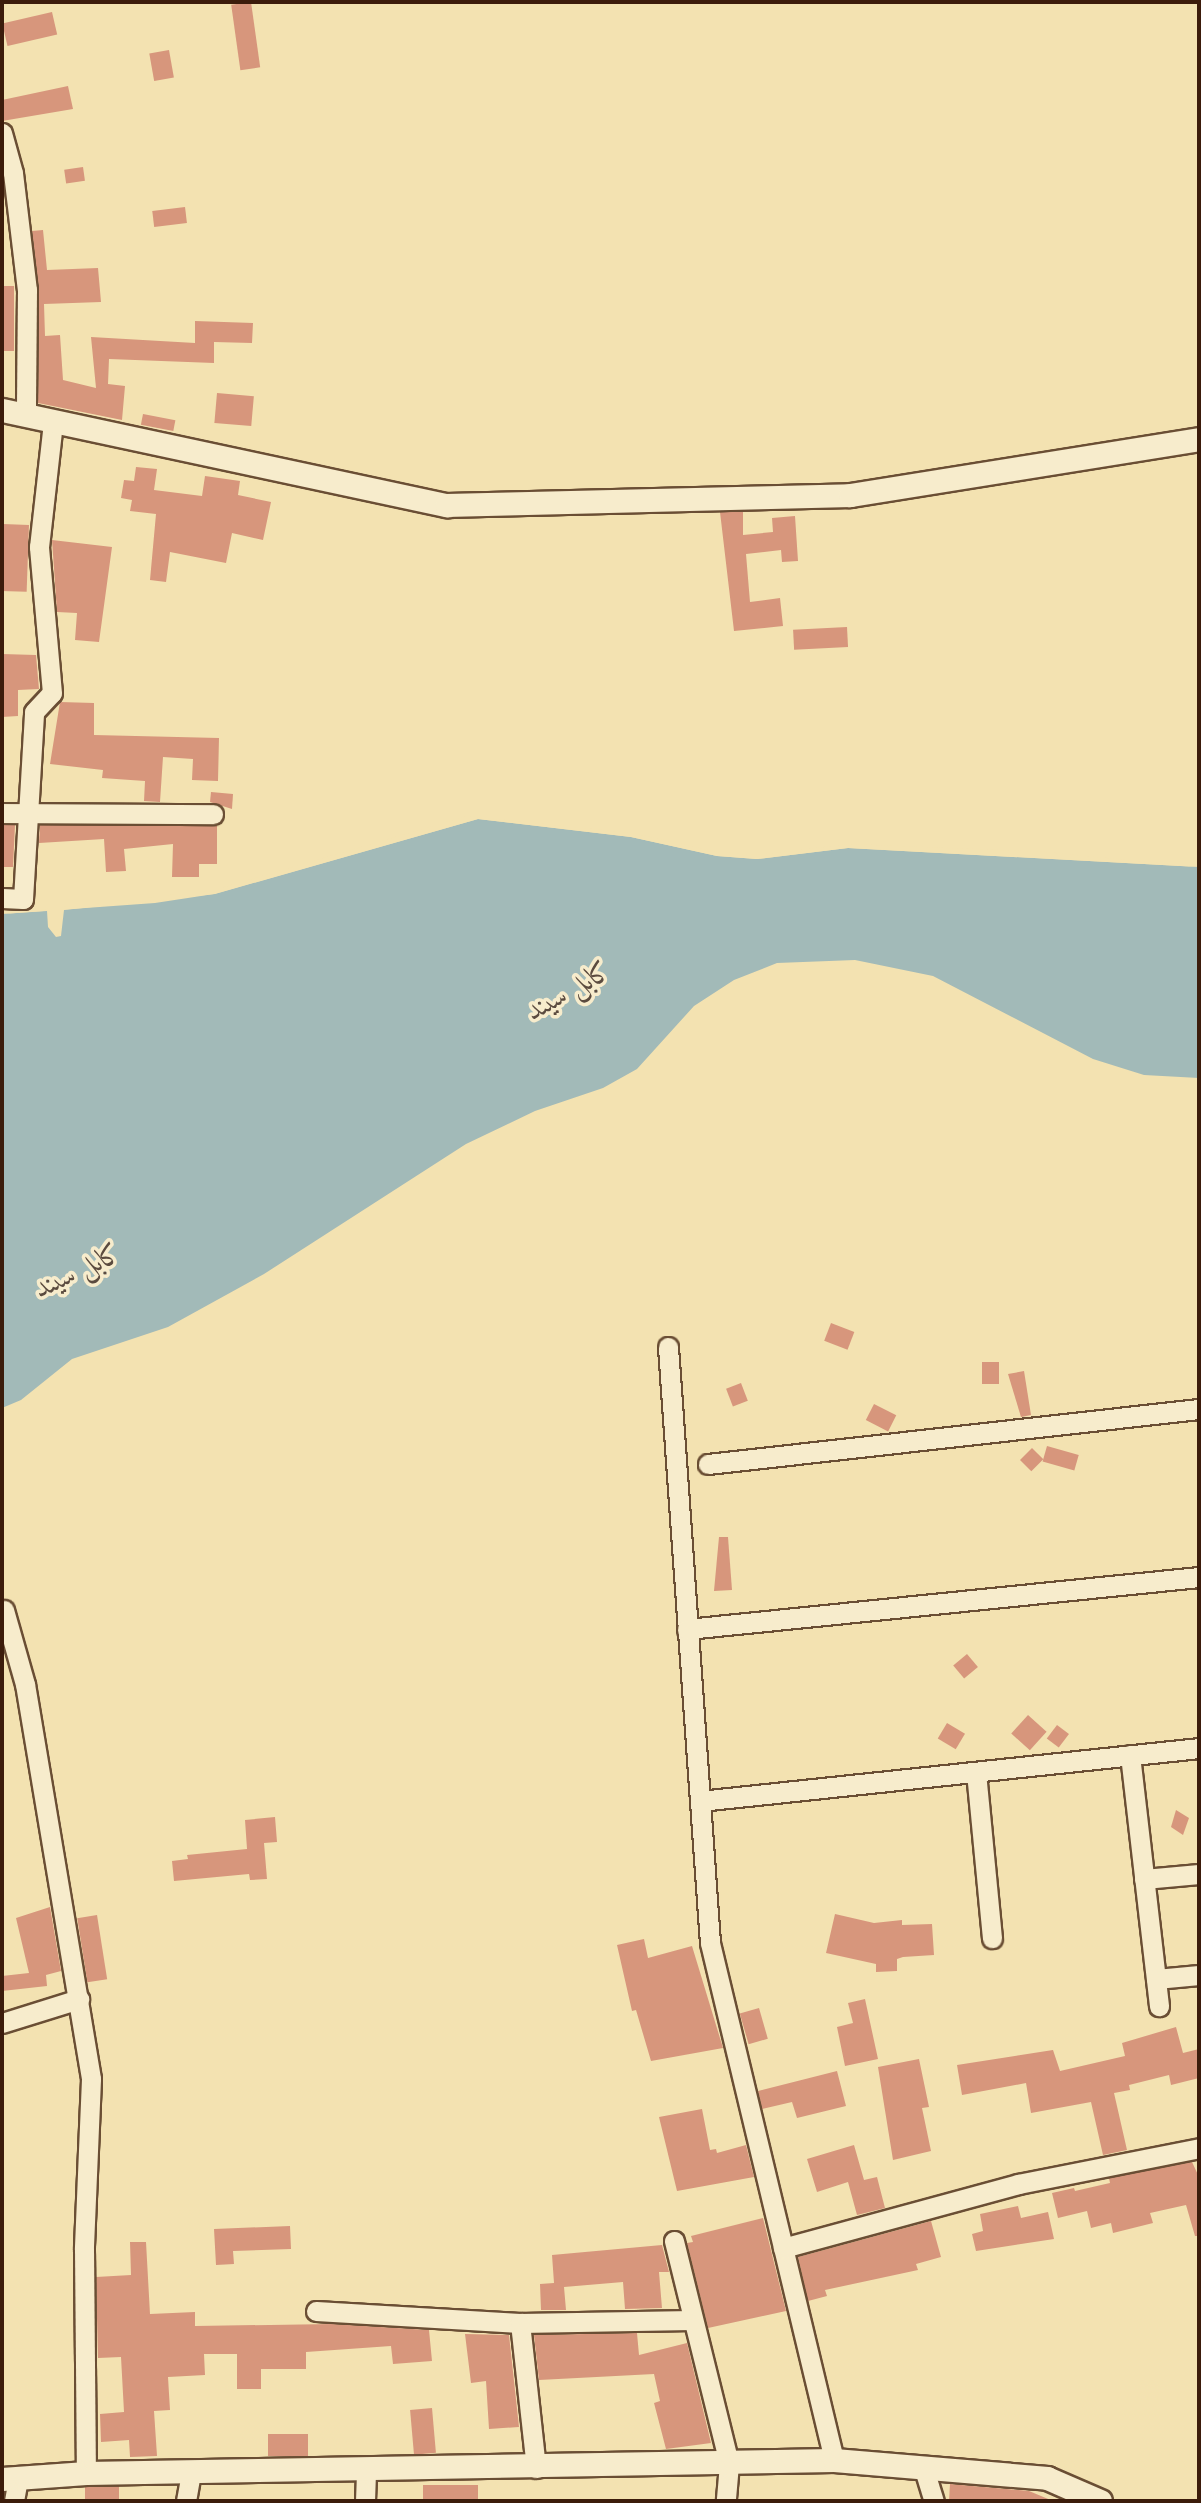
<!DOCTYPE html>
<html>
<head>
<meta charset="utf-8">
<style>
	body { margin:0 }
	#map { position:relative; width:1201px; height:2503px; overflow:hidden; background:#f3e2b1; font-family:"IM FELL English",Amiri,serif }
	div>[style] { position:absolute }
	.water>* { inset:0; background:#a2bab8 }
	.pier>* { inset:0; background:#f3e2b1 }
	.building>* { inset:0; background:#d7967c; transform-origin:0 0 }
	.roads { filter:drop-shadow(2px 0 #6a4e34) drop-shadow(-2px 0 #6a4e34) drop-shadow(0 2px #6a4e34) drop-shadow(0 -2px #6a4e34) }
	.minor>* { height:19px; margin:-9.5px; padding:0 9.5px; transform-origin:9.5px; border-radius:9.5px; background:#f7eccc }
	.tertiary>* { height:23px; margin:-11.5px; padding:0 11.5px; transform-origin:11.5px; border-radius:11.5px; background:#f7eccc }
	span { translate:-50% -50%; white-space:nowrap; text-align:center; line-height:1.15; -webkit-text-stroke:7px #f7eccc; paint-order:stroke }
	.water-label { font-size:28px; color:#5b4b3f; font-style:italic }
	.frame { position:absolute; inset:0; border:4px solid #3c1c0b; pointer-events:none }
</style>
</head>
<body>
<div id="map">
	<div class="water">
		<i style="clip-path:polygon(478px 819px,631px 837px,717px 856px,757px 859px,848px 848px,1199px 867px,1199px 1078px,1144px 1075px,1093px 1059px,933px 976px,855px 960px,777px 963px,734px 980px,694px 1006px,637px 1069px,603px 1088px,535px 1111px,466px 1144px,264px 1274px,168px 1327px,72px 1359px,21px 1400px,2px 1408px,2px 914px,155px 903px,214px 894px)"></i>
	</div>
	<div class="pier">
		<i style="clip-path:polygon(467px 816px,632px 833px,718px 852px,758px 855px,849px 844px,1046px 852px,1199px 867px,848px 848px,757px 859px,717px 856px,631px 837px,478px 819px,215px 894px,64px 910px,61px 936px,56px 937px,48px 927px,47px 911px,2px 914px,214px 890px)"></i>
	</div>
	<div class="building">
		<i style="left:251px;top:2px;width:66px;height:20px;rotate:82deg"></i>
		<i style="left:52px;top:12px;width:23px;height:51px;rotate:77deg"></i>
		<i style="left:169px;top:50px;width:28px;height:20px;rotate:80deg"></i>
		<i style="clip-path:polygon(68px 86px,73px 109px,2px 121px,2px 100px)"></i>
		<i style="left:83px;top:167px;width:14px;height:19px;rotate:82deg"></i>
		<i style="left:185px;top:207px;width:16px;height:33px;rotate:83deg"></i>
		<i style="clip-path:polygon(43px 230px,47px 270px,98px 268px,101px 302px,44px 304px,45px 336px,60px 335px,63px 380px,96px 388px,91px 337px,195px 343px,195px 321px,253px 323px,252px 343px,214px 342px,214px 363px,109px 359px,108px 384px,125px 386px,122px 420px,38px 403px,39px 290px,32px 231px)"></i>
		<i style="left:14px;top:286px;width:65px;height:12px;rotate:90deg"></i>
		<i style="left:217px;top:393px;width:37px;height:30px;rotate:5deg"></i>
		<i style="left:143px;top:414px;width:33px;height:11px;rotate:11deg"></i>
		<i style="clip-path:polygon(136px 467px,157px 469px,154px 490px,202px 496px,205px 476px,240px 481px,238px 495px,271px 502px,263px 540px,232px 533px,226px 563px,170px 552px,166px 582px,150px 580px,156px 514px,130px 511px,132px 500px,121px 498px,124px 480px,134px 481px)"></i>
		<i style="clip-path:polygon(720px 512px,743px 512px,743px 535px,773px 532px,772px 518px,795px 516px,798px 561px,782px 562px,781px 550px,746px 554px,750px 602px,780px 598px,783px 626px,734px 631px)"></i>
		<i style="left:3px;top:524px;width:26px;height:67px;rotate:2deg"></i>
		<i style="clip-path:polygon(52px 540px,112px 547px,99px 642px,75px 640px,77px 613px,57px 612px)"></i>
		<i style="left:847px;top:627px;width:20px;height:54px;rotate:87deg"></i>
		<i style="clip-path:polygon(2px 654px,36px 655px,39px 689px,18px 690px,18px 716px,2px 717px)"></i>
		<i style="clip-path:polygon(60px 702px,94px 703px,94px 735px,219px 738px,218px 781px,192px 780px,193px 759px,163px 757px,160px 802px,144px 801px,145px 781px,102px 778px,103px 770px,50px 764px)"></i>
		<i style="clip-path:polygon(211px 792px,233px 794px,232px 809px,210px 802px)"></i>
		<i style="clip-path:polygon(2px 825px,15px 825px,13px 867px,2px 867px)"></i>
		<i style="clip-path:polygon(40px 825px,217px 825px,217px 864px,199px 864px,199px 877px,172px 877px,173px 844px,124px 849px,126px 871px,106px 872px,104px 839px,39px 843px)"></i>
		<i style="left:831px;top:1323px;width:25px;height:19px;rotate:21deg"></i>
		<i style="left:982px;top:1362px;width:17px;height:22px"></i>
		<i style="clip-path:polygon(1024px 1371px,1031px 1415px,1021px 1417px,1008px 1374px)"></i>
		<i style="left:741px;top:1383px;width:19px;height:16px;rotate:69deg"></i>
		<i style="left:874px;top:1404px;width:25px;height:18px;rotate:27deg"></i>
		<i style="left:1047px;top:1446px;width:33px;height:16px;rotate:16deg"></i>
		<i style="left:1032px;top:1448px;width:16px;height:17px;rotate:45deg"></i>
		<i style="clip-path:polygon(719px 1537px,728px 1537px,732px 1590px,714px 1591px)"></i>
		<i style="left:967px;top:1654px;width:17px;height:18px;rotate:50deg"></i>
		<i style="left:1028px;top:1715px;width:25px;height:25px;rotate:42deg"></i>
		<i style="left:947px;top:1723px;width:21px;height:18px;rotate:31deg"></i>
		<i style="left:1057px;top:1725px;width:15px;height:17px;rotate:37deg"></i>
		<i style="clip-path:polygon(1176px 1810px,1189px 1818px,1183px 1835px,1171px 1827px)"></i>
		<i style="clip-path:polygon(275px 1817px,277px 1842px,264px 1843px,267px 1879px,250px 1880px,249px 1874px,174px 1881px,172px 1861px,188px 1859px,187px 1855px,247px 1849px,245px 1820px)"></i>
		<i style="clip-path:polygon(50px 1907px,61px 1971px,46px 1975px,47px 1986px,2px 1991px,2px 1976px,29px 1973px,16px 1918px)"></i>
		<i style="clip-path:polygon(835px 1914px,874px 1923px,902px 1920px,902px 1925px,932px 1924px,934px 1955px,903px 1957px,897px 1959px,897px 1971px,876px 1972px,876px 1964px,826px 1953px)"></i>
		<i style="left:97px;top:1915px;width:65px;height:20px;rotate:81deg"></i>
		<i style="clip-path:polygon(644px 1939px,648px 1958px,692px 1946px,723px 2048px,651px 2061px,636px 2010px,632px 2011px,617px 1945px)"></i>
		<i style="clip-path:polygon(865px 1999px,878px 2059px,845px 2066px,837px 2027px,853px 2023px,848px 2003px)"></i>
		<i style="left:759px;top:2008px;width:32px;height:20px;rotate:74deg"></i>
		<i style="clip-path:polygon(1176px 2027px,1183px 2053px,1199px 2049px,1199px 2078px,1171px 2085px,1169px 2075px,1129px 2085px,1130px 2090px,1114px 2093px,1127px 2150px,1103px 2155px,1091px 2102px,1031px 2113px,1026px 2083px,962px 2095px,957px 2065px,1053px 2050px,1060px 2071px,1125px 2056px,1122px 2043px)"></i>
		<i style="clip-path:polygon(919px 2059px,929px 2107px,922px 2108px,931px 2151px,893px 2160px,878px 2067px)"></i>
		<i style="clip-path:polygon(837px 2071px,846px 2106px,797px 2118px,792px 2102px,762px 2109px,758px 2091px)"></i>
		<i style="clip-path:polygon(702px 2109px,710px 2150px,716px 2149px,717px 2153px,746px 2145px,754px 2177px,677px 2191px,659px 2117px)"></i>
		<i style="clip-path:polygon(854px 2145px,864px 2180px,877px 2177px,885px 2208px,857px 2215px,848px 2182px,817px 2192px,807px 2159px)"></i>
		<i style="clip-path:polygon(1192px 2162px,1199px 2177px,1199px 2236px,1195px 2236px,1186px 2205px,1150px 2213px,1153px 2223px,1113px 2233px,1111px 2223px,1091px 2228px,1087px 2211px,1058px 2218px,1052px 2193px,1074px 2188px,1075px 2191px,1110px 2183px,1109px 2178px)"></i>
		<i style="clip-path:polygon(1018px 2206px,1021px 2218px,1048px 2212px,1054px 2239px,976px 2251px,972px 2234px,983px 2231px,980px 2214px)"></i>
		<i style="clip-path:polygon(763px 2218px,786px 2311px,708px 2328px,687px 2243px,693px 2242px,691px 2236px)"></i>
		<i style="clip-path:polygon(931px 2221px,941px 2257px,916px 2264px,918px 2270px,825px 2290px,827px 2296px,808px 2301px,798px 2257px)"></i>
		<i style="clip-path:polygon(290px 2226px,291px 2249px,233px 2251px,234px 2264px,216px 2265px,214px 2229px)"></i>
		<i style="clip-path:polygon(130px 2242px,146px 2242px,150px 2314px,195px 2312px,195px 2326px,332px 2324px,429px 2330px,432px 2361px,393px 2364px,391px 2346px,306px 2352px,306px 2369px,261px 2369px,261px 2389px,237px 2389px,237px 2354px,204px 2354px,205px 2375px,168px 2377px,170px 2410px,154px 2411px,157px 2456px,130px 2457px,129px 2440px,101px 2442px,100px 2414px,124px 2412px,121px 2357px,98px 2358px,96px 2277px,131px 2275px)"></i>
		<i style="clip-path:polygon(662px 2245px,669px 2272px,659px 2272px,662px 2308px,625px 2309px,623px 2282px,564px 2287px,566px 2310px,541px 2310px,540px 2284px,554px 2283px,552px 2255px)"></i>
		<i style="clip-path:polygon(637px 2333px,639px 2355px,687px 2343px,711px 2443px,666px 2449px,654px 2403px,660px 2401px,654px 2374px,539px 2380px,534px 2335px)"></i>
		<i style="clip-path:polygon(465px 2334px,509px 2335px,519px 2427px,489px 2429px,486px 2381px,471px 2383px)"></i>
		<i style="left:432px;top:2408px;width:45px;height:22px;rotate:85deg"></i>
		<i style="left:268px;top:2434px;width:40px;height:22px"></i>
		<i style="clip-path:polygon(950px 2484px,1029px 2491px,1053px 2501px,949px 2501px)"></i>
		<i style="left:423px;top:2485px;width:55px;height:16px"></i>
		<i style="left:119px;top:2486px;width:15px;height:34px;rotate:90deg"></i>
	</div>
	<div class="roads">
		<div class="minor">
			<i style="left:2px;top:133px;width:41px;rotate:74.6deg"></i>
			<i style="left:13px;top:173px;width:118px;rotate:83.2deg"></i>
			<i style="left:27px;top:290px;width:125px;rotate:90.5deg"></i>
			<i style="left:2px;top:813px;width:211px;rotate:0.3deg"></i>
			<i style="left:2px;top:898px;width:21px;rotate:3deg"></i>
			<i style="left:23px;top:899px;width:187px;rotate:-86.6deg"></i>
			<i style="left:34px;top:712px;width:26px;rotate:-47deg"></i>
			<i style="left:52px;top:693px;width:147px;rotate:-95.1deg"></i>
			<i style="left:39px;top:547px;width:125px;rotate:-83.6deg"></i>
			<i style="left:668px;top:1347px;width:597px;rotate:85.97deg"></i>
			<i style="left:710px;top:1943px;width:532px;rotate:76.51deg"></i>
			<i style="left:708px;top:1464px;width:494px;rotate:-6.4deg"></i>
			<i style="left:4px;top:1610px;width:77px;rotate:74.2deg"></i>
			<i style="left:25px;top:1684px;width:400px;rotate:80.5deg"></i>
			<i style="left:91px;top:2079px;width:170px;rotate:92.4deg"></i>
			<i style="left:84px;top:2249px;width:224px;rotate:89.5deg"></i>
			<i style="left:687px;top:1629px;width:515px;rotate:-5.8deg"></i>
			<i style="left:1130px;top:1755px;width:253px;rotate:83.4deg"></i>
			<i style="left:976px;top:1772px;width:167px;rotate:84.5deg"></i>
			<i style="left:700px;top:1801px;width:502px;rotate:-6.06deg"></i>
			<i style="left:1144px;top:1879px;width:55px;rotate:-5.2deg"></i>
			<i style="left:1156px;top:1979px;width:43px;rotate:-5.3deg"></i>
			<i style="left:2px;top:2023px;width:81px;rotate:-17.3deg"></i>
			<i style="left:674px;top:2241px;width:230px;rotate:76.1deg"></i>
			<i style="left:729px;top:2464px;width:37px;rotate:95deg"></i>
			<i style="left:783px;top:2248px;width:244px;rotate:-15.2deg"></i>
			<i style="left:1018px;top:2184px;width:185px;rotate:-11.2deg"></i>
			<i style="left:316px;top:2311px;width:204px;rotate:3.4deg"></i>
			<i style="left:520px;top:2323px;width:172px;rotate:-1deg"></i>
			<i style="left:520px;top:2323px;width:146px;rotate:83.7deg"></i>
			<i style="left:924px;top:2469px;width:34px;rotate:73deg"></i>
			<i style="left:14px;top:2501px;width:22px;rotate:-80deg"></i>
			<i style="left:186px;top:2501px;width:27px;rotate:-80deg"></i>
			<i style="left:365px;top:2501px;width:30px;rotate:-88deg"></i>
		</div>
		<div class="tertiary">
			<i style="left:2px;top:410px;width:455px;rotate:12.1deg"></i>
			<i style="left:447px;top:505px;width:403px;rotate:-1.4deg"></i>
			<i style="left:850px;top:495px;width:353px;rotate:-9.1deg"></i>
			<i style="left:2px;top:2479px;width:84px;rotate:-4.1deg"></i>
			<i style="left:86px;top:2473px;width:748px;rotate:-1deg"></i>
			<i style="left:834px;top:2460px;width:214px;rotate:4.8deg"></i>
			<i style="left:1047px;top:2478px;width:58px;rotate:23.5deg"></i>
		</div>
	</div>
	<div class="water-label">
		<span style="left:570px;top:992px;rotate:-29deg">کابل سيند</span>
		<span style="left:79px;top:1272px;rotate:-25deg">کابل سيند</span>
	</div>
	<div class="frame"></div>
</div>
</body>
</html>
